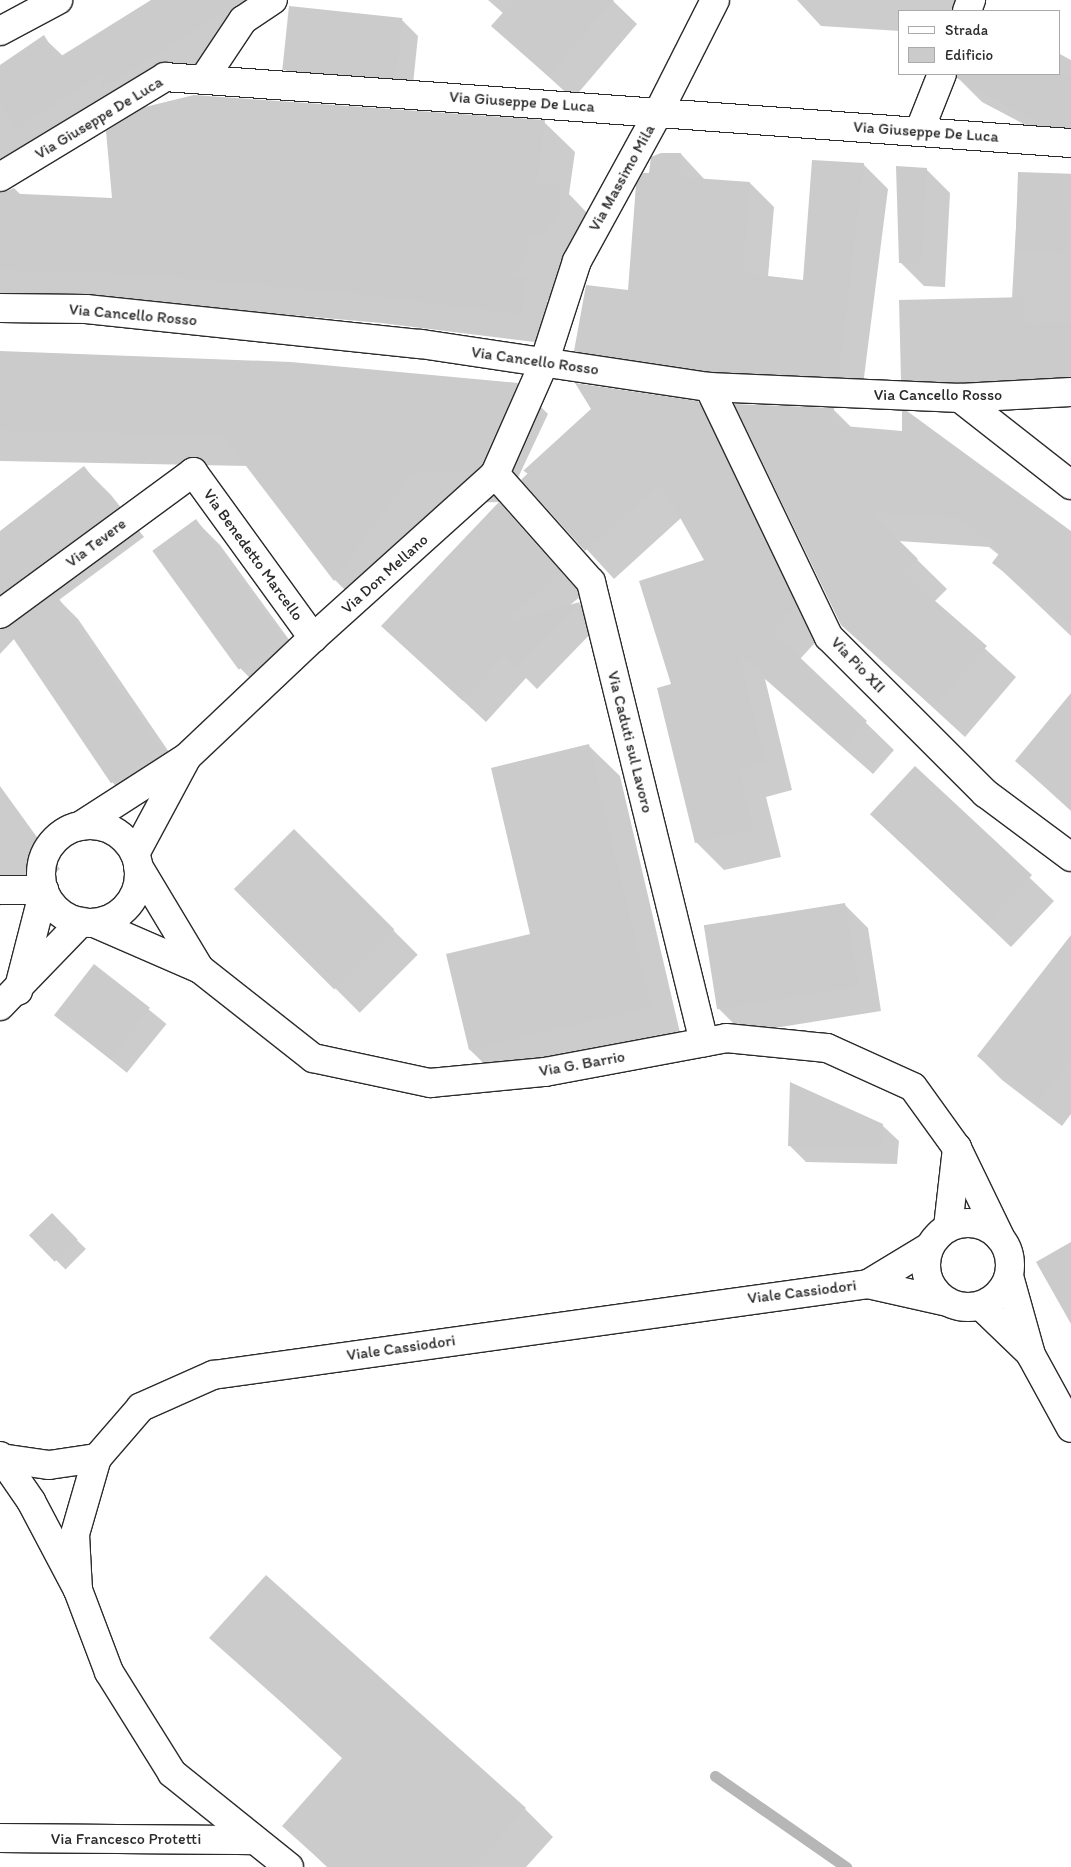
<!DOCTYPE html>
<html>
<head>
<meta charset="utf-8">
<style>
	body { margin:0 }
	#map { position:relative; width:1071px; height:1867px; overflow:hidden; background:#fff; font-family:Itim,sans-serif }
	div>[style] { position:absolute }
	.shadow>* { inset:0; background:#0003; transform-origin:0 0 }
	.stream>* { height:11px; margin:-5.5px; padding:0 5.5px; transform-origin:5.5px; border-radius:5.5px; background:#b6b6b6 }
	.building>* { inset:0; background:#cbcbcb; transform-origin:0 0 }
	.roads { filter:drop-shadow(1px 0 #2b2b2b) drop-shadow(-1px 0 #2b2b2b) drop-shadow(0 1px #2b2b2b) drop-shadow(0 -1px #2b2b2b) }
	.street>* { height:28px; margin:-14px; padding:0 14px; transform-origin:14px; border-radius:14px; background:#fff }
	.street>.ring { margin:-14px; padding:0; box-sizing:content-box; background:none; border:28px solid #fff; border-radius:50% }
	.secondary>* { height:28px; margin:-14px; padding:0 14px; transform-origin:14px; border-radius:14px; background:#fff }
	.secondary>.ring { margin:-14px; padding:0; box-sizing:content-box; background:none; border:28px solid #fff; border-radius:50% }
	span { translate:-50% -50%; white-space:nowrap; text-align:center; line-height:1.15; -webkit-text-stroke:4px #fff; paint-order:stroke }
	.street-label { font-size:16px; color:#2b2b2b }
	.legend { position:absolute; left:898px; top:10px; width:162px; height:65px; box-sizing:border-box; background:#fff; border:1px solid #aaa; margin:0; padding:6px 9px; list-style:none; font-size:15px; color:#2b2b2b }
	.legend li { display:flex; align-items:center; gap:10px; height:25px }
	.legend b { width:25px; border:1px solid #aaa }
</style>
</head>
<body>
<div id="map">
	<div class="shadow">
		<i style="clip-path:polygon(153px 0,281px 0,285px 7px,125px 109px,0 162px,0 66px,43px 37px,63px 56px)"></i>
		<i style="clip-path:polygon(488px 0,612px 0,637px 24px,573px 99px,493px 26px,504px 14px)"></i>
		<i style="clip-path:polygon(797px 0,972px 0,972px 11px,900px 11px,900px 31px,821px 26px)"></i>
		<i style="clip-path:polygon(402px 20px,418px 36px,412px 94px,301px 86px,285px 69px)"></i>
		<i style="clip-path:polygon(1060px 54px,1071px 60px,1071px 149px,982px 102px,958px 78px,960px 74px,1060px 74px)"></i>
		<i style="clip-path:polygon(544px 122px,575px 152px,569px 194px,590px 216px,574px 264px,559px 267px,557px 288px,547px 301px,554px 309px,551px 344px,381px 323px,167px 304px,0 299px,0 194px,14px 188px,21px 195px,114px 199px)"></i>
		<i style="clip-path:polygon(681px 154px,705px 180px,750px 183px,774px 207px,768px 277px,804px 282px,863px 164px,888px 189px,861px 401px,600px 375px,576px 351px,629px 292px,650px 174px)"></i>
		<i style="clip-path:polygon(926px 169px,950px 193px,945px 287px,924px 286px,900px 262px)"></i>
		<i style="clip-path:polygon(1019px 173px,1071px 176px,1071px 404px,929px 406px,903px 379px,1012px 298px)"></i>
		<i style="clip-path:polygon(0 353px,291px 363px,518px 384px,548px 414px,508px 499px,505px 502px,442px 503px,365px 610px,335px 580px,248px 466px,0 461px)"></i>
		<i style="clip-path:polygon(698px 402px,726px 431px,824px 633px,800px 659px,894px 750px,873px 774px,765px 679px,792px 790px,766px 797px,781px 857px,724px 870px,696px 842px,672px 685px,706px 561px,681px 518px,614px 579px,523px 480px,528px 474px,524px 471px)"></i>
		<i style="clip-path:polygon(736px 405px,833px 409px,852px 428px,1071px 532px,1071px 636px,994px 563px,999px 555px,989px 547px,898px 541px,947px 589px,934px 602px,1016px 677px,965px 737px,842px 624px)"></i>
		<i style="clip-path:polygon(83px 467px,111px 495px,144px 537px,59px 600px,78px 619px,184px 774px,136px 806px,112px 782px,15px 638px,0 654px,0 532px)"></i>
		<i style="clip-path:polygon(499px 504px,582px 595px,569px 606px,579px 603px,600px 624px,537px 689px,526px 678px,486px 722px,383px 626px)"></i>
		<i style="clip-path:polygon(196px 521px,220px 545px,306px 663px,265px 693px,241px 669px)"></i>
		<i style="clip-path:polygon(1071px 723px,1071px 811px,1016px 761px)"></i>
		<i style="clip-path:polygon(589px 746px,620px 776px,681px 1037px,501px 1080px,470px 1050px,532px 935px)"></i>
		<i style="clip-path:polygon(915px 768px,1054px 901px,1011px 947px,896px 838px)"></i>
		<i style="clip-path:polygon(0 786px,60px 869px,16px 901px,12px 897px,0 906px)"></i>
		<i style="left:294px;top:831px;width:175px;height:82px;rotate:45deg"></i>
		<i style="clip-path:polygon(844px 904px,868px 928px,881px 1011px,743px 1033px,719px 1009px)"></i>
		<i style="clip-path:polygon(1071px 953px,1071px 1114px,1062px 1126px,1002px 1080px,978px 1056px)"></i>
		<i style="left:95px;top:966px;width:92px;height:63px;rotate:39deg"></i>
		<i style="clip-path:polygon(882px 1125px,899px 1141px,897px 1164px,806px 1162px,789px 1145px)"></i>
		<i style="left:52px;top:1215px;width:48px;height:29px;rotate:45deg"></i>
		<i style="clip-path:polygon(211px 1637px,525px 1809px,553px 1837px,526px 1867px,327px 1867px,284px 1826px,343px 1759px)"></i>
	</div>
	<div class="stream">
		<i style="left:715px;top:1776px;width:160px;rotate:34.8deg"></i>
	</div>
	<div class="building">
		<i style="clip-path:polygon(151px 0,243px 0,103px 88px,102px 74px,15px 130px,0 104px,0 65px,44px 35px,58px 58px)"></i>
		<i style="clip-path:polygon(514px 0,614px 0,548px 76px,491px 26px)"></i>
		<i style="left:289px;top:6px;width:114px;height:64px;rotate:6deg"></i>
		<i style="clip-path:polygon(957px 74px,1071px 74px,1071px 127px,1041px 125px,957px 78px)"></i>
		<i style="clip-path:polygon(194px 95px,545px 120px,537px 182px,561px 184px,560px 213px,544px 234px,529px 237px,527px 257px,512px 276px,525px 277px,521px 314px,349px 293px,136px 274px,0 270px,0 193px,112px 198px,106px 131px,145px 107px)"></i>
		<i style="clip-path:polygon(661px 153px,681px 153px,680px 177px,750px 182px,743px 273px,803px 280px,812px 160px,864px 163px,838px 377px,710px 371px,574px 351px,586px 285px,628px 290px,636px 185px,643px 173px,649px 173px,651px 157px)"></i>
		<i style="clip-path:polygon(896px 166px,927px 168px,921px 263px,899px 263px)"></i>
		<i style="left:1018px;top:172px;width:53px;height:80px;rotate:2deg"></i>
		<i style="clip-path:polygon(1025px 297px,1025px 323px,1071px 322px,1071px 377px,960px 382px,901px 380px,899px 300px)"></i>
		<i style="clip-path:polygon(0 351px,291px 362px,518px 383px,478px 468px,474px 472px,412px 473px,334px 581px,223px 436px,0 430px)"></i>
		<i style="clip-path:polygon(575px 383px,698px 401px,796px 605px,772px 631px,867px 721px,844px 747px,739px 654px,765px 763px,739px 769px,753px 829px,695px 843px,657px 688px,671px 684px,639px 581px,704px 560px,661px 484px,585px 551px,521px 480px,530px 471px,523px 471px,591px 409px)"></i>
		<i style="clip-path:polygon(734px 404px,834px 408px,832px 425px,902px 431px,902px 411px,907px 411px,1071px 531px,1071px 624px,992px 563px,1001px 551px,958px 518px,870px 512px,918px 559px,903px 573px,987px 646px,934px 708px,841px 625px)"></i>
		<i style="clip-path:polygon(84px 466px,117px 509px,0 595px,0 531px)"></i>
		<i style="clip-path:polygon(499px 502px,561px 572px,504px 623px,580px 602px,514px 668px,503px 657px,463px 701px,381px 626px)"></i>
		<i style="left:196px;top:519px;width:147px;height:54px;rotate:54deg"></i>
		<i style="left:55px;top:593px;width:189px;height:60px;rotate:56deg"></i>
		<i style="clip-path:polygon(1071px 693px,1071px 809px,1015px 761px)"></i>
		<i style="clip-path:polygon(589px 744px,651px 1007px,469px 1050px,446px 954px,530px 934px,491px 768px)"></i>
		<i style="left:915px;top:766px;width:160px;height:66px;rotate:43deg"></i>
		<i style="left:294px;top:829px;width:142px;height:85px;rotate:45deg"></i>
		<i style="left:845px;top:903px;width:85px;height:143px;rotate:81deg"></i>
		<i style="clip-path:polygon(1071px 935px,1071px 1059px,1037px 1103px,977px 1056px)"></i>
		<i style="left:94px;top:964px;width:71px;height:65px;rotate:38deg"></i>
		<i style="clip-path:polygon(790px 1082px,883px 1124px,881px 1148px,788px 1146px)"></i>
		<i style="left:52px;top:1213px;width:37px;height:32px;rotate:46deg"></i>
		<i style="clip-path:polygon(1071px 1242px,1071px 1324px,1036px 1262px)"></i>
		<i style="clip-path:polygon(266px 1575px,526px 1808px,474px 1867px,328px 1867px,282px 1826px,343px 1757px,209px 1638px)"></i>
	</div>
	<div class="roads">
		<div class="street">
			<i style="left:967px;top:11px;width:12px;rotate:-70deg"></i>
			<i style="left:0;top:31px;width:66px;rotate:-28.1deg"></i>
			<i style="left:203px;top:80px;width:72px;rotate:-56.3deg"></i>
			<i style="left:243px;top:20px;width:36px;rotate:-34deg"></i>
			<i style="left:919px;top:132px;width:62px;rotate:-68.4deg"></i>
			<i style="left:0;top:177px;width:193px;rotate:-31.2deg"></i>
			<i style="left:165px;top:77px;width:908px;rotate:4.17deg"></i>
			<i style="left:0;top:308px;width:86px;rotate:0.7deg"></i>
			<i style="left:86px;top:309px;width:337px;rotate:6deg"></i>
			<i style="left:421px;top:344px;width:291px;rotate:8.5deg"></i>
			<i style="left:709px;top:387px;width:251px;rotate:2.5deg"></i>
			<i style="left:960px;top:398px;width:111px;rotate:-3.1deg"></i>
			<i style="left:709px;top:387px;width:277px;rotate:64.4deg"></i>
			<i style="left:829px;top:637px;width:221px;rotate:45deg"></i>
			<i style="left:985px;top:793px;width:107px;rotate:36.7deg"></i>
			<i style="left:960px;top:398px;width:141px;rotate:38.1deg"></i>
			<i style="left:495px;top:474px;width:144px;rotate:48.4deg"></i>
			<i style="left:591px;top:582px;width:474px;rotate:76.2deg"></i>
			<i style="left:0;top:614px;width:240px;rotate:-36.3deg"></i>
			<i style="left:193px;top:472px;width:205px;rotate:54.1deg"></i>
			<i class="ring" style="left:41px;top:825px;width:70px;height:70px"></i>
			<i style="left:80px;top:826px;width:127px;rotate:-32.8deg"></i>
			<i style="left:187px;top:757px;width:173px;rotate:-43.4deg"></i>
			<i style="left:313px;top:638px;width:245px;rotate:-42deg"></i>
			<i style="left:495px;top:474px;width:121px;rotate:-66.2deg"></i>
			<i style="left:544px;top:363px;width:107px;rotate:-72.1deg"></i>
			<i style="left:577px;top:261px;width:171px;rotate:-61.3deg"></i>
			<i style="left:659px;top:111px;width:124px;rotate:-63.2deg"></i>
			<i style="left:135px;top:854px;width:108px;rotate:-61.8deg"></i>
			<i style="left:138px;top:866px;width:120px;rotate:59deg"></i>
			<i style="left:0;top:890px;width:44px"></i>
			<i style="left:44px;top:890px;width:104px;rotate:104.4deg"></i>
			<i style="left:94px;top:923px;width:116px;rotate:23.5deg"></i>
			<i style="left:0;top:1006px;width:117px;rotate:-46deg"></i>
			<i style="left:0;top:1838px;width:252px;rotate:0.5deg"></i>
		</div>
		<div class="secondary">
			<i style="left:200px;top:969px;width:144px;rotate:38.2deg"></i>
			<i style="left:313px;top:1058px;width:120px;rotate:12.1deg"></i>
			<i style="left:430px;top:1083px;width:116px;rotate:-5.5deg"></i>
			<i style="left:545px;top:1072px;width:184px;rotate:-10.6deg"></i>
			<i style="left:726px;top:1038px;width:101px;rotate:5.7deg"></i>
			<i style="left:827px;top:1048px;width:94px;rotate:24.4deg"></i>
			<i style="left:913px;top:1087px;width:75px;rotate:54.2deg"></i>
			<i style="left:957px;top:1148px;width:99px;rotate:64.2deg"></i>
			<i class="ring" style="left:926px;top:1223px;width:56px;height:56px"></i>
			<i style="left:948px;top:1227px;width:80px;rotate:-83.5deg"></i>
			<i style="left:1009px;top:1276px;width:82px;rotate:74.4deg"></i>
			<i style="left:1031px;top:1355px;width:83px;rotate:61.3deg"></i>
			<i style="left:868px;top:1284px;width:71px;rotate:-31.2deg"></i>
			<i style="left:981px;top:1306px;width:68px;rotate:43.8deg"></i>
			<i style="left:0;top:1456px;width:55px;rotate:55.4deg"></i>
			<i style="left:31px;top:1501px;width:101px;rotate:62.2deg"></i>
			<i style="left:78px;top:1590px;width:88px;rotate:69.3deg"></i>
			<i style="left:109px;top:1672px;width:119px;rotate:58deg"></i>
			<i style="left:172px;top:1773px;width:150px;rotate:38.8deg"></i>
			<i style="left:1px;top:1458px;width:49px;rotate:8.3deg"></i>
			<i style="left:49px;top:1465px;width:49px;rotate:-8.3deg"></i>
			<i style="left:78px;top:1590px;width:56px;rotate:-93.1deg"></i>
			<i style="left:75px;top:1534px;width:79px;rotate:-73.9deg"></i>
			<i style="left:97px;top:1458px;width:67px;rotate:-49.2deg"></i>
			<i style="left:141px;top:1407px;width:79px;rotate:-24deg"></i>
			<i style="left:213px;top:1375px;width:661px;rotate:-7.91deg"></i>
			<i style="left:868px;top:1284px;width:81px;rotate:12.8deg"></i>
		</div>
	</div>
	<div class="street-label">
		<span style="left:522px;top:102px;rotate:4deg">Via Giuseppe De Luca</span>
		<span style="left:99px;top:118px;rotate:-31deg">Via Giuseppe De Luca</span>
		<span style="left:926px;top:132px;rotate:4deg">Via Giuseppe De Luca</span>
		<span style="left:622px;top:178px;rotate:-61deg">Via Massimo Mila</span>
		<span style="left:133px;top:315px;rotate:5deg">Via Cancello Rosso</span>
		<span style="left:535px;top:361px;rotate:8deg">Via Cancello Rosso</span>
		<span style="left:938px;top:395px">Via Cancello Rosso</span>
		<span style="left:96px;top:543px;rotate:-37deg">Via Tevere</span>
		<span style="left:253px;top:555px;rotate:54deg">Via Benedetto Marcello</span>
		<span style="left:385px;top:574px;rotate:-42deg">Via Don Mellano</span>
		<span style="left:858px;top:665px;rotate:46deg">Via Pio XII</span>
		<span style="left:630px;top:742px;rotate:76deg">Via Caduti sul Lavoro</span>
		<span style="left:582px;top:1064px;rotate:-10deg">Via G. Barrio</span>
		<span style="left:802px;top:1292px;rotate:-7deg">Viale Cassiodori</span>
		<span style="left:401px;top:1348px;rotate:-8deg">Viale Cassiodori</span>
		<span style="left:126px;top:1839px">Via Francesco Protetti</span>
	</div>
	<ul class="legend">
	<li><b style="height:6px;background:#fff"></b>Strada</li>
	<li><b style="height:14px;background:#cbcbcb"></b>Edificio</li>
	</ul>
</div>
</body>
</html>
